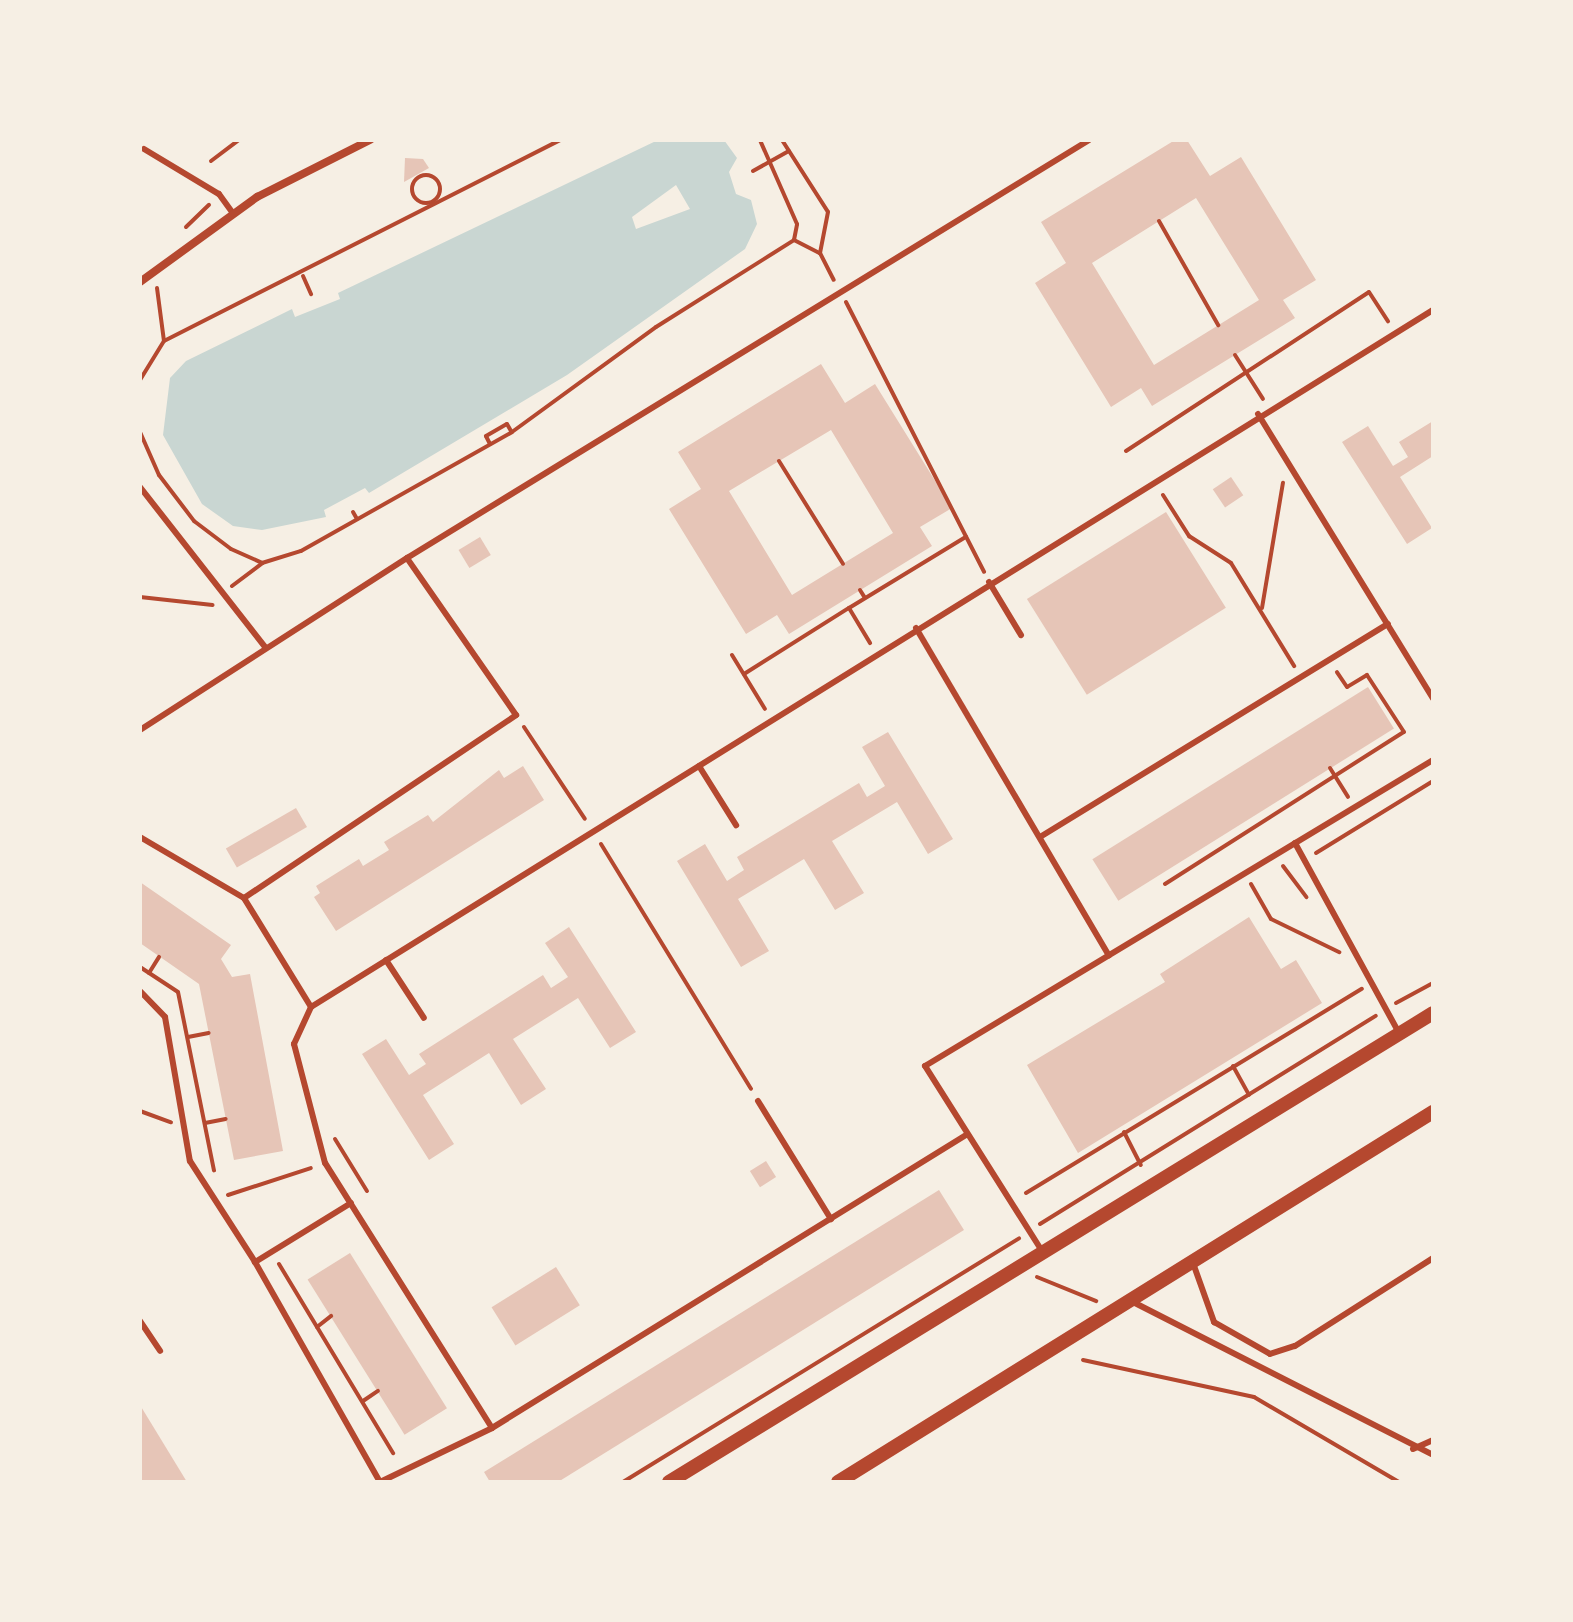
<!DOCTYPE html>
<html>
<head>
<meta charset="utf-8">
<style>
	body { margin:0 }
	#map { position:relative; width:1573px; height:1622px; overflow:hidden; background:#f6efe4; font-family:Inter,sans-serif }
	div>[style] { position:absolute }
	.water>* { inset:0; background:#c9d6d2 }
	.building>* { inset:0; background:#e6c5b7; transform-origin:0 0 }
	.path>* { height:4px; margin:-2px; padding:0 2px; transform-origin:2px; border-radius:2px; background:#b5482f }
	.path>.ring { margin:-2px; padding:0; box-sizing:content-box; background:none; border:4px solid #b5482f; border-radius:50% }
	.service>* { height:6px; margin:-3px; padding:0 3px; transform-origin:3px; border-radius:3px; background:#b5482f }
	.minor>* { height:8px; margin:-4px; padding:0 4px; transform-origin:4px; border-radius:4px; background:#b5482f }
	.tertiary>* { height:14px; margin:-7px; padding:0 7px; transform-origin:7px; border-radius:7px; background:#b5482f }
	span { translate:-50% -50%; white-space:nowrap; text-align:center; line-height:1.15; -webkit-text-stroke:7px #f6efe4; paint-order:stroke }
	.frame { position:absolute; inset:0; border:142px solid #f6efe4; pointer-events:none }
</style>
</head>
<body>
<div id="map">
	<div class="water">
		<i style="clip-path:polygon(evenodd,658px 140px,724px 140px,737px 158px,729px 172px,736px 194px,751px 200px,757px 224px,745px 249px,567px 375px,369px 493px,365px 488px,324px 510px,326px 517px,262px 530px,233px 526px,202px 504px,163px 435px,170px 378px,186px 361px,292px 309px,295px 317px,340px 299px,338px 293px,658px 140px,676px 185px,690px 209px,636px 229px,632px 217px,676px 185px)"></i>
	</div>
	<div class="building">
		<i style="clip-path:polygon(evenodd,1175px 140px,1187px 140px,1210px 176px,1241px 157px,1316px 280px,1283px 300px,1295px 318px,1152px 406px,1141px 388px,1111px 407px,1035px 283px,1066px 263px,1041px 222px,1175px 140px,1196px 198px,1259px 300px,1154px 365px,1092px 263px,1196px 198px)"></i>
		<i style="clip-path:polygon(405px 158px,423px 159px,429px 168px,404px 182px)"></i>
		<i style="clip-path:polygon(evenodd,821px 364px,845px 403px,875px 384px,952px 508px,920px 527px,932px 546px,789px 634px,777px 615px,746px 634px,669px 509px,701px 489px,678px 452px,821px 364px,831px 430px,893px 533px,792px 595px,729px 491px,831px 430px)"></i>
		<i style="clip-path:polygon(1433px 421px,1433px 456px,1400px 477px,1432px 528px,1407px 544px,1342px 442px,1368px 426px,1393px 466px,1408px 457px,1399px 442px)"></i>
		<i style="left:1231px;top:477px;width:22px;height:22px;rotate:56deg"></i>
		<i style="left:1166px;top:512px;width:113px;height:164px;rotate:58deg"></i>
		<i style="left:480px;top:537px;width:21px;height:25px;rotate:59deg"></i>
		<i style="left:1368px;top:687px;width:49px;height:325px;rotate:58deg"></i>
		<i style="clip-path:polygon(888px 732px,953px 839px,928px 854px,897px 802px,832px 841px,864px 893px,835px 910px,804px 859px,738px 899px,769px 951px,741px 967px,677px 861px,705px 844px,727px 881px,744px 870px,737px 857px,859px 783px,867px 797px,885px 786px,862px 747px)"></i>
		<i style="clip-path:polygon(523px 766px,544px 800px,336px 931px,314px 897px,320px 893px,316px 886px,359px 859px,363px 866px,389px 850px,384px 842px,428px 815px,433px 822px,499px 770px,504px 778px)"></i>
		<i style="left:296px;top:808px;width:22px;height:81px;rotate:60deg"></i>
		<i style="clip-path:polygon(140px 882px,231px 945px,221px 959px,232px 977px,250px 974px,283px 1151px,234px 1160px,199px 984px,140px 943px)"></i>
		<i style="clip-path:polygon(1249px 917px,1281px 969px,1296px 960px,1322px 1003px,1078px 1153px,1027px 1065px,1165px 982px,1160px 974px)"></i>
		<i style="clip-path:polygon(569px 927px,636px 1032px,610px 1048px,578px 998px,513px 1039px,546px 1089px,521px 1105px,489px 1053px,423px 1095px,454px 1144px,429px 1160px,362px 1054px,386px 1039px,409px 1075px,426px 1064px,419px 1054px,543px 975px,551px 988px,568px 977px,545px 943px)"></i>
		<i style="left:766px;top:1161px;width:19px;height:19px;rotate:58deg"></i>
		<i style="clip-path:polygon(939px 1190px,964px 1230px,558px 1482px,490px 1482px,484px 1472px)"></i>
		<i style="left:350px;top:1253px;width:183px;height:50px;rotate:58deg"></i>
		<i style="left:556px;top:1267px;width:45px;height:76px;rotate:58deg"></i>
		<i style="clip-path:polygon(140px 1405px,187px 1482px,140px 1482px)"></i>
	</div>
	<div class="path">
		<i style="left:782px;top:140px;width:85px;rotate:57.4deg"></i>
		<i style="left:828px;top:212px;width:42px;rotate:101deg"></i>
		<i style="left:820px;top:253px;width:30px;rotate:63deg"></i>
		<i style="left:211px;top:161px;width:35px;rotate:-37deg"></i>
		<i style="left:753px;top:171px;width:41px;rotate:-29.1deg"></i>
		<i class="ring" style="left:412px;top:175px;width:24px;height:24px"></i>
		<i style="left:1159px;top:221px;width:120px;rotate:60.4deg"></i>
		<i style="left:186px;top:227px;width:32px;rotate:-44deg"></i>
		<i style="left:794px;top:240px;width:29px;rotate:27deg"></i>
		<i style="left:303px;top:276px;width:20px;rotate:66deg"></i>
		<i style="left:157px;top:288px;width:53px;rotate:82.5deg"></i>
		<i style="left:846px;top:302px;width:303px;rotate:62.9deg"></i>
		<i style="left:1235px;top:355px;width:52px;rotate:57.5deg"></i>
		<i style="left:140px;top:380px;width:46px;rotate:-58.4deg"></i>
		<i style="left:164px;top:341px;width:444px;rotate:-26.9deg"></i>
		<i style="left:140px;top:432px;width:47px;rotate:66.2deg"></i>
		<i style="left:159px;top:475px;width:58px;rotate:52.7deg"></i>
		<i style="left:194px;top:521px;width:46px;rotate:37.1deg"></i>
		<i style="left:231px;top:549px;width:34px;rotate:24deg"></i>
		<i style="left:262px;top:563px;width:41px;rotate:-17.1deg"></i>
		<i style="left:301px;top:551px;width:242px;rotate:-29.4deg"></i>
		<i style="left:512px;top:432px;width:178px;rotate:-36.1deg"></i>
		<i style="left:656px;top:327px;width:163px;rotate:-32.2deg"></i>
		<i style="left:794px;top:240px;width:16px;rotate:-79deg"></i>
		<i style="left:797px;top:224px;width:92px;rotate:-113.8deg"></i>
		<i style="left:490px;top:444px;width:9px;rotate:-117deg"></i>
		<i style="left:486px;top:436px;width:24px;rotate:-30deg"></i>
		<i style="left:507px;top:424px;width:8px;rotate:60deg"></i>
		<i style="left:1126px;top:451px;width:290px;rotate:-33.2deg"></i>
		<i style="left:1369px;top:292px;width:35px;rotate:57deg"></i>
		<i style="left:779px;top:461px;width:121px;rotate:58.1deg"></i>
		<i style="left:1163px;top:495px;width:49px;rotate:57.6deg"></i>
		<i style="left:1189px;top:536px;width:50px;rotate:32.7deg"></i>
		<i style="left:1231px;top:563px;width:121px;rotate:58.5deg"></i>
		<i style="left:353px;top:512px;width:8px;rotate:60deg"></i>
		<i style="left:232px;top:586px;width:38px;rotate:-37deg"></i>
		<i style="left:860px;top:590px;width:9px;rotate:58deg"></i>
		<i style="left:140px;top:597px;width:73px;rotate:6.3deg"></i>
		<i style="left:849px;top:608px;width:137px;rotate:-31.3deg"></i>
		<i style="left:1262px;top:608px;width:127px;rotate:-80.5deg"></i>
		<i style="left:732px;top:655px;width:63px;rotate:58.6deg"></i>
		<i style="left:744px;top:674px;width:124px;rotate:-32.2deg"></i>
		<i style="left:849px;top:608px;width:41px;rotate:59deg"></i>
		<i style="left:524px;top:727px;width:110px;rotate:56.5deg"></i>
		<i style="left:1330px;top:768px;width:34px;rotate:58deg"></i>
		<i style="left:601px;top:844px;width:287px;rotate:58.5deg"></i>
		<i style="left:1316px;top:853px;width:137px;rotate:-31.6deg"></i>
		<i style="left:1283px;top:866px;width:39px;rotate:53deg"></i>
		<i style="left:1165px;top:884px;width:283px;rotate:-32.5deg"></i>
		<i style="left:1404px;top:732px;width:68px;rotate:-123deg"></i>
		<i style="left:1367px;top:675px;width:23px;rotate:149deg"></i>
		<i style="left:1347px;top:687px;width:18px;rotate:-124deg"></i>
		<i style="left:1251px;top:884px;width:40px;rotate:60.3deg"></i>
		<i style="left:1271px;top:919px;width:76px;rotate:25.9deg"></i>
		<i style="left:140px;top:967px;width:45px;rotate:33.3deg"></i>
		<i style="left:178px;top:992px;width:182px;rotate:78.6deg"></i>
		<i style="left:149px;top:973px;width:19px;rotate:-58deg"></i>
		<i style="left:1396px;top:1003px;width:42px;rotate:-28.4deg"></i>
		<i style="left:188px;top:1037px;width:21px;rotate:-11deg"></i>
		<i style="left:1233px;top:1066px;width:33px;rotate:61deg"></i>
		<i style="left:140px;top:1111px;width:33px;rotate:20deg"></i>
		<i style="left:205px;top:1123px;width:21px;rotate:-11deg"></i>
		<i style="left:1124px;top:1132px;width:37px;rotate:63deg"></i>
		<i style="left:335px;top:1139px;width:61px;rotate:58.4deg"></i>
		<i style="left:1026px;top:1193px;width:393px;rotate:-31.3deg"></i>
		<i style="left:228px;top:1195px;width:87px;rotate:-18deg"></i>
		<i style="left:1040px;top:1224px;width:395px;rotate:-31.8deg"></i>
		<i style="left:279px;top:1264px;width:221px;rotate:58.9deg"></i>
		<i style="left:1037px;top:1277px;width:64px;rotate:22.1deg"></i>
		<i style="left:317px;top:1327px;width:18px;rotate:-38deg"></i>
		<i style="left:1083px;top:1360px;width:175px;rotate:12.2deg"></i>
		<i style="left:1254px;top:1397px;width:168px;rotate:30.4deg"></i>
		<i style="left:363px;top:1401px;width:18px;rotate:-34deg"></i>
		<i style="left:623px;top:1482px;width:465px;rotate:-31.6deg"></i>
	</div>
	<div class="service">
		<i style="left:144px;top:149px;width:87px;rotate:31deg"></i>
		<i style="left:219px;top:194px;width:24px;rotate:54deg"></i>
		<i style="left:1258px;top:414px;width:334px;rotate:58.4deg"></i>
		<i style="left:140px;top:487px;width:203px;rotate:52deg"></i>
		<i style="left:989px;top:582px;width:62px;rotate:58.9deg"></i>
		<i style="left:916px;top:628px;width:380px;rotate:59.5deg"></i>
		<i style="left:140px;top:730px;width:318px;rotate:-32.8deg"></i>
		<i style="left:699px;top:766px;width:70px;rotate:57.9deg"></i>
		<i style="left:140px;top:837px;width:121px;rotate:30.4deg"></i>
		<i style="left:1040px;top:837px;width:408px;rotate:-31.5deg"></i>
		<i style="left:1295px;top:843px;width:217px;rotate:61.3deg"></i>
		<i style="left:386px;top:960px;width:69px;rotate:56.8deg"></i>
		<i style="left:140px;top:991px;width:36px;rotate:46deg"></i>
		<i style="left:165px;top:1017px;width:146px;rotate:80.2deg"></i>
		<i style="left:190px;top:1161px;width:120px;rotate:57.2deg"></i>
		<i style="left:311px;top:1007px;width:128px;rotate:-121.6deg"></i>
		<i style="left:244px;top:898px;width:328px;rotate:-33.9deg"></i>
		<i style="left:516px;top:715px;width:191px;rotate:-124.8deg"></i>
		<i style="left:407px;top:558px;width:800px;rotate:-31.5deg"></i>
		<i style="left:758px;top:1101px;width:139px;rotate:58.3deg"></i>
		<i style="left:966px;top:1135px;width:557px;rotate:148.28deg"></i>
		<i style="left:492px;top:1428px;width:313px;rotate:-122.2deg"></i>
		<i style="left:325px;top:1163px;width:123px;rotate:-104.6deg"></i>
		<i style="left:294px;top:1044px;width:41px;rotate:-65.3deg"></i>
		<i style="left:311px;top:1007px;width:1321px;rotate:-31.85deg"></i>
		<i style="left:351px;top:1203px;width:113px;rotate:148.4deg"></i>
		<i style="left:255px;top:1262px;width:253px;rotate:60.4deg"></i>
		<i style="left:380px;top:1482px;width:124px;rotate:-25.7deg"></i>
		<i style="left:1042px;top:1251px;width:219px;rotate:-122.3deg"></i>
		<i style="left:925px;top:1066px;width:593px;rotate:-31.06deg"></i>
		<i style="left:1193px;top:1263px;width:63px;rotate:70.4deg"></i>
		<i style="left:1214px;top:1322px;width:64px;rotate:29.7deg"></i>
		<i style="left:1270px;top:1354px;width:26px;rotate:-18deg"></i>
		<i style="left:1295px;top:1346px;width:164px;rotate:-32.5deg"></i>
		<i style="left:1131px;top:1301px;width:339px;rotate:27deg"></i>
		<i style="left:140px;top:1321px;width:36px;rotate:56deg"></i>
		<i style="left:1413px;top:1449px;width:22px;rotate:-24deg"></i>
	</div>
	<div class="minor">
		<i style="left:140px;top:282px;width:145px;rotate:-36deg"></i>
		<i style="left:257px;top:197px;width:127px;rotate:-26.8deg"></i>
	</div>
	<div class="tertiary">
		<i style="left:669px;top:1482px;width:896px;rotate:-31.54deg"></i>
		<i style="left:838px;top:1482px;width:701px;rotate:-31.88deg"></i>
	</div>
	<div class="frame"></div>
</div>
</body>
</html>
